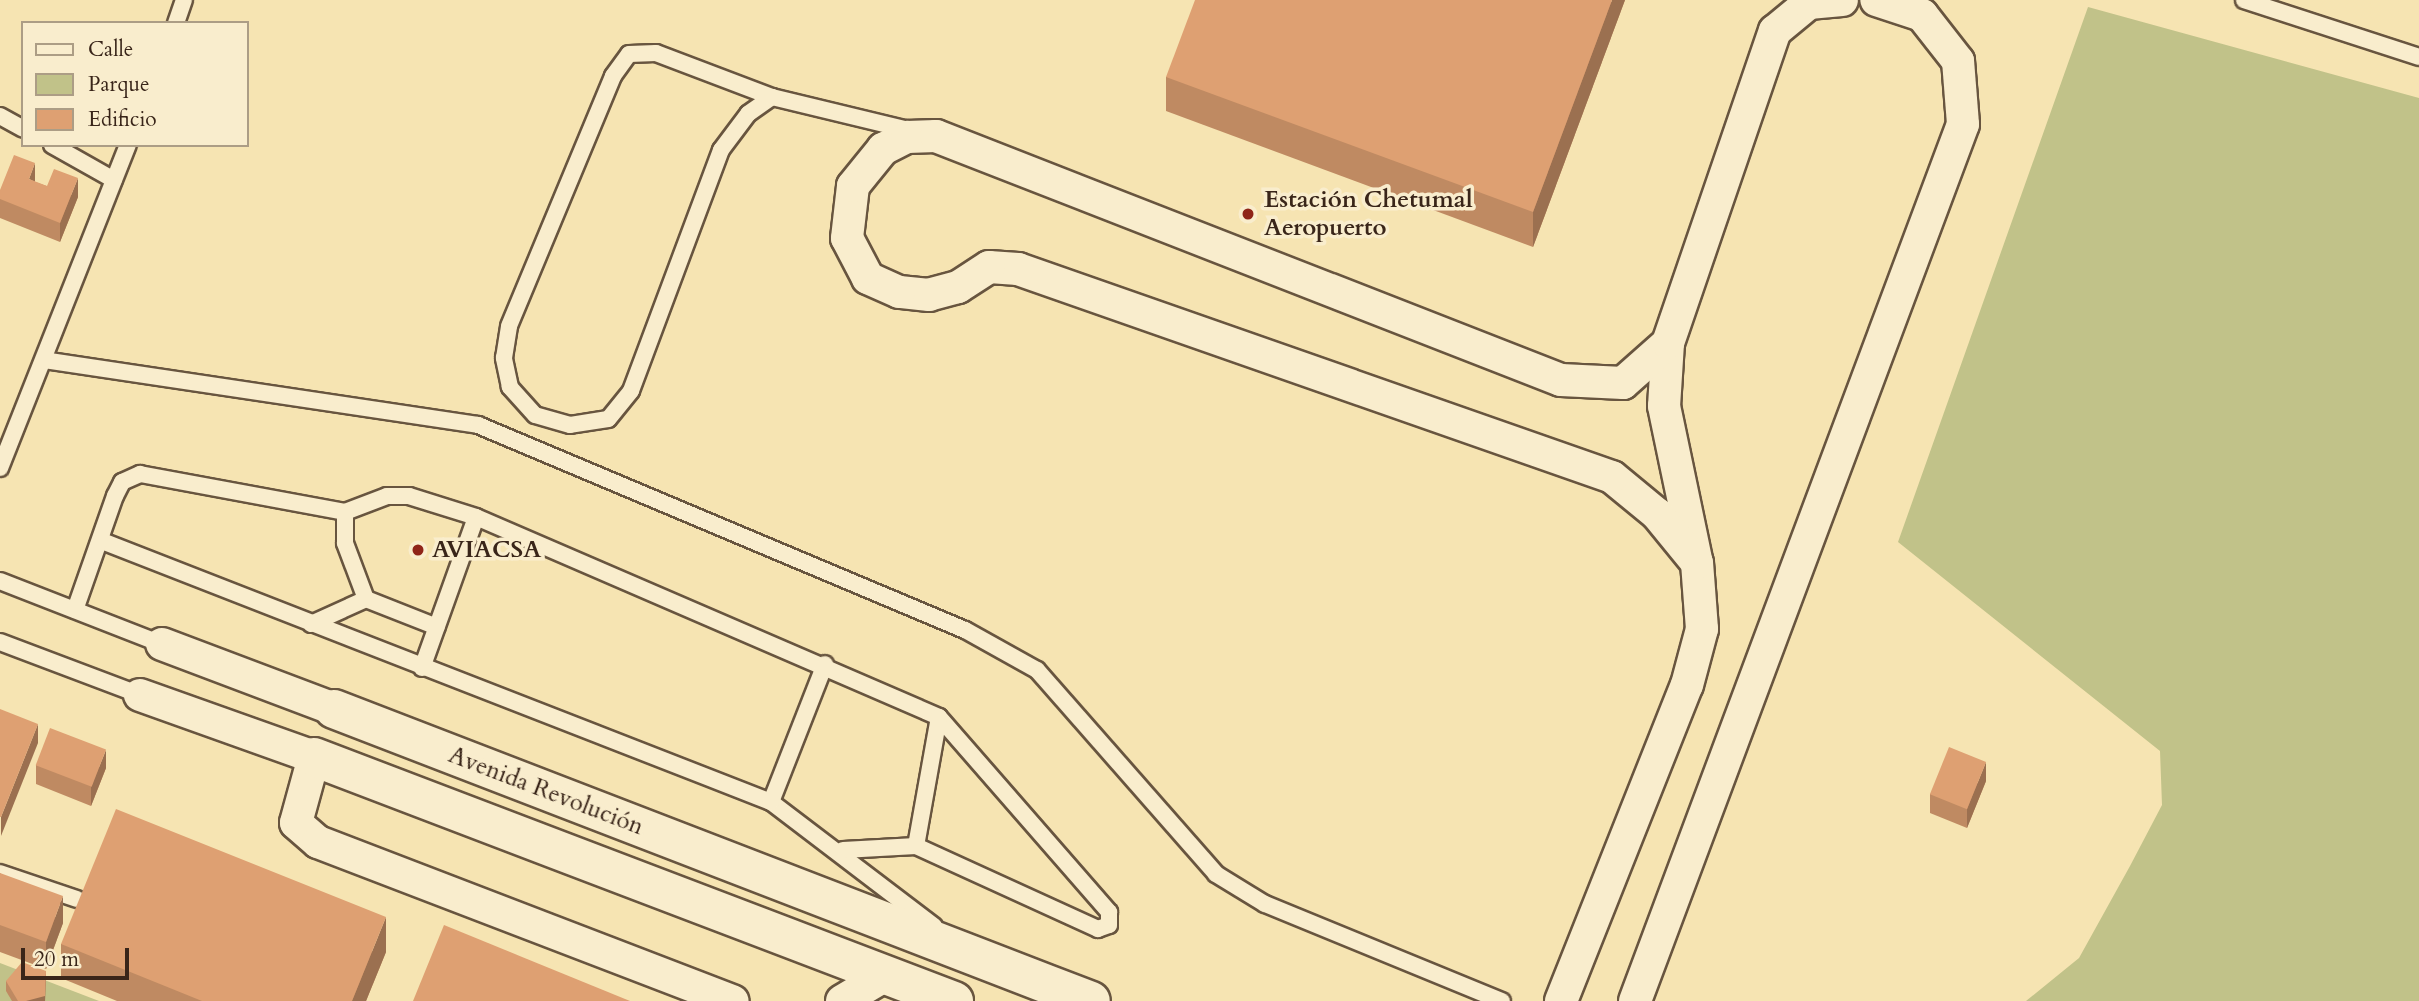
<!DOCTYPE html>
<html>
<head>
<meta charset="utf-8">
<style>
	body { margin:0 }
	#map { position:relative; width:2419px; height:1001px; overflow:hidden; background:#f6e4b2; font-family:Cardo,serif }
	div>[style] { position:absolute }
	.green>* { inset:0; background:#c1c289 }
	.roads { filter:drop-shadow(2px 0 #68553f) drop-shadow(-2px 0 #68553f) drop-shadow(0 2px #68553f) drop-shadow(0 -2px #68553f) }
	.service>* { height:16px; margin:-8px; padding:0 8px; transform-origin:8px; border-radius:8px; background:#f9edcd }
	.minor>* { height:32px; margin:-16px; padding:0 16px; transform-origin:16px; border-radius:16px; background:#f9edcd }
	.tertiary>* { height:38px; margin:-19px; padding:0 19px; transform-origin:19px; border-radius:19px; background:#f9edcd }
	.wall>* { inset:0; background:#bf8a62 }
	.shaded-wall>* { inset:0; background:#9b7050 }
	.building>* { inset:0; background:#dea072; transform-origin:0 0 }
	.dots>* { width:19px; height:19px; translate:-50% -50%; box-sizing:border-box; border:4px solid #f9edcd; border-radius:50% }
	span { translate:-50% -50%; white-space:nowrap; text-align:center; line-height:1.15; -webkit-text-stroke:7px #f9edcd; paint-order:stroke }
	.poi-label { font-size:24px; color:#392519; font-weight:700 }
	.left { translate:0 -50%; text-align:left }
	.street-label { font-size:24px; color:#392519 }
	.legend { position:absolute; left:21px; top:21px; width:228px; height:126px; box-sizing:border-box; background:#f9edcd; border:2px solid #ac9d85; margin:0; padding:9px 12px; list-style:none; font-size:21px; color:#392519 }
	.legend li { display:flex; align-items:center; gap:14px; height:35px }
	.legend b { width:35px; border:2px solid #ac9d85 }
	.scale { position:absolute; left:21px; top:948px; width:108px; height:32px; box-sizing:border-box; border:4px solid #392519; border-top:0; padding-left:9px; font-size:21px; line-height:24px; white-space:nowrap; color:#392519; -webkit-text-stroke:5px #f9edcd; paint-order:stroke }
</style>
</head>
<body>
<div id="map">
	<div class="green">
		<i style="clip-path:polygon(2088px 7px,2419px 98px,2419px 1001px,2026px 1001px,2079px 958px,2130px 866px,2162px 805px,2160px 751px,1898px 542px)"></i>
		<i style="clip-path:polygon(0 963px,99px 1001px,0 1001px)"></i>
	</div>
	<div class="roads">
		<div class="service">
			<i style="left:2244px;top:0;width:184px;rotate:18deg"></i>
			<i style="left:176px;top:23px;width:24px;rotate:-71deg"></i>
			<i style="left:772px;top:97px;width:29px;rotate:145deg"></i>
			<i style="left:748px;top:114px;width:45px;rotate:126.9deg"></i>
			<i style="left:721px;top:150px;width:257px;rotate:110.5deg"></i>
			<i style="left:631px;top:391px;width:36px;rotate:129deg"></i>
			<i style="left:608px;top:419px;width:38px;rotate:171deg"></i>
			<i style="left:570px;top:425px;width:36px;rotate:-164deg"></i>
			<i style="left:535px;top:415px;width:38px;rotate:-132deg"></i>
			<i style="left:510px;top:387px;width:30px;rotate:-102deg"></i>
			<i style="left:504px;top:358px;width:32px;rotate:-81deg"></i>
			<i style="left:509px;top:326px;width:271px;rotate:-67.4deg"></i>
			<i style="left:613px;top:76px;width:27px;rotate:-54deg"></i>
			<i style="left:629px;top:54px;width:27px;rotate:-2deg"></i>
			<i style="left:656px;top:53px;width:124px;rotate:20.8deg"></i>
			<i style="left:772px;top:97px;width:145px;rotate:13.6deg"></i>
			<i style="left:0;top:116px;width:26px;rotate:29deg"></i>
			<i style="left:52px;top:145px;width:71px;rotate:29.4deg"></i>
			<i style="left:44px;top:360px;width:439px;rotate:8.5deg"></i>
			<i style="left:478px;top:425px;width:528px;rotate:22.83deg"></i>
			<i style="left:965px;top:630px;width:82px;rotate:29.1deg"></i>
			<i style="left:1037px;top:670px;width:271px;rotate:48.7deg"></i>
			<i style="left:1216px;top:874px;width:57px;rotate:31.5deg"></i>
			<i style="left:1265px;top:904px;width:256px;rotate:22.3deg"></i>
			<i style="left:0;top:468px;width:347px;rotate:-68.4deg"></i>
			<i style="left:102px;top:541px;width:718px;rotate:21.31deg"></i>
			<i style="left:771px;top:802px;width:205px;rotate:37.3deg"></i>
			<i style="left:0;top:581px;width:174px;rotate:21.3deg"></i>
			<i style="left:366px;top:599px;width:76px;rotate:21.5deg"></i>
			<i style="left:75px;top:610px;width:121px;rotate:-70.7deg"></i>
			<i style="left:115px;top:496px;width:16px;rotate:-63deg"></i>
			<i style="left:122px;top:482px;width:20px;rotate:-24deg"></i>
			<i style="left:140px;top:474px;width:208px;rotate:10.5deg"></i>
			<i style="left:345px;top:512px;width:45px;rotate:-20.9deg"></i>
			<i style="left:387px;top:496px;width:22px"></i>
			<i style="left:409px;top:496px;width:70px;rotate:17.4deg"></i>
			<i style="left:476px;top:517px;width:504px;rotate:23.36deg"></i>
			<i style="left:939px;top:717px;width:259px;rotate:48.9deg"></i>
			<i style="left:1109px;top:912px;width:13px;rotate:90deg"></i>
			<i style="left:1109px;top:925px;width:12px;rotate:160deg"></i>
			<i style="left:1098px;top:929px;width:200px;rotate:-155.5deg"></i>
			<i style="left:916px;top:846px;width:73px;rotate:176.9deg"></i>
			<i style="left:311px;top:624px;width:60px;rotate:-24.4deg"></i>
			<i style="left:366px;top:599px;width:60px;rotate:-110.6deg"></i>
			<i style="left:345px;top:543px;width:31px;rotate:-90deg"></i>
			<i style="left:0;top:642px;width:150px;rotate:20.7deg"></i>
			<i style="left:422px;top:668px;width:160px;rotate:-70.3deg"></i>
			<i style="left:771px;top:802px;width:148px;rotate:-68.6deg"></i>
			<i style="left:916px;top:846px;width:131px;rotate:-79.9deg"></i>
			<i style="left:0;top:873px;width:81px;rotate:18.7deg"></i>
		</div>
		<div class="minor">
			<i style="left:1668px;top:343px;width:63px;rotate:93.6deg"></i>
			<i style="left:1664px;top:406px;width:156px;rotate:78.2deg"></i>
			<i style="left:162px;top:644px;width:184px;rotate:20.7deg"></i>
			<i style="left:140px;top:695px;width:185px;rotate:19.6deg"></i>
			<i style="left:314px;top:757px;width:68px;rotate:105.3deg"></i>
			<i style="left:296px;top:823px;width:29px;rotate:41deg"></i>
			<i style="left:318px;top:842px;width:444px;rotate:21deg"></i>
			<i style="left:842px;top:1001px;width:51px;rotate:-30.6deg"></i>
			<i style="left:1561px;top:1001px;width:340px;rotate:-68.3deg"></i>
			<i style="left:1687px;top:685px;width:58px;rotate:-75deg"></i>
			<i style="left:1702px;top:629px;width:66px;rotate:-94.3deg"></i>
			<i style="left:1697px;top:563px;width:63px;rotate:-129.2deg"></i>
			<i style="left:1657px;top:514px;width:58px;rotate:-140.6deg"></i>
			<i style="left:1612px;top:477px;width:629px;rotate:-160.7deg"></i>
			<i style="left:1018px;top:269px;width:29px;rotate:-176deg"></i>
			<i style="left:989px;top:267px;width:37px;rotate:147deg"></i>
			<i style="left:958px;top:287px;width:30px;rotate:165deg"></i>
			<i style="left:929px;top:295px;width:30px;rotate:-174deg"></i>
			<i style="left:899px;top:292px;width:34px;rotate:-156deg"></i>
			<i style="left:868px;top:278px;width:45px;rotate:-117.7deg"></i>
			<i style="left:847px;top:238px;width:52px;rotate:-83.4deg"></i>
			<i style="left:853px;top:186px;width:48px;rotate:-51deg"></i>
			<i style="left:883px;top:149px;width:27px;rotate:-27deg"></i>
			<i style="left:907px;top:137px;width:29px;rotate:-2deg"></i>
			<i style="left:936px;top:136px;width:671px;rotate:21.33deg"></i>
			<i style="left:1561px;top:380px;width:62px;rotate:2.8deg"></i>
			<i style="left:1623px;top:383px;width:60px;rotate:-41.6deg"></i>
			<i style="left:1668px;top:343px;width:330px;rotate:-71.1deg"></i>
			<i style="left:1775px;top:31px;width:44px;rotate:-39.5deg"></i>
			<i style="left:1809px;top:3px;width:33px;rotate:-5deg"></i>
			<i style="left:1635px;top:1001px;width:936px;rotate:-69.49deg"></i>
			<i style="left:1963px;top:124px;width:63px;rotate:-94.5deg"></i>
			<i style="left:1958px;top:61px;width:58px;rotate:-128deg"></i>
			<i style="left:1922px;top:15px;width:48px;rotate:-161.9deg"></i>
		</div>
		<div class="tertiary">
			<i style="left:334px;top:709px;width:811px;rotate:21.09deg"></i>
			<i style="left:314px;top:757px;width:685px;rotate:20.87deg"></i>
		</div>
	</div>
	<div class="wall">
		<i style="clip-path:polygon(1625px 0,1533px 247px,1166px 111px,1166px 77px)"></i>
		<i style="clip-path:polygon(35px 182px,78px 197px,60px 242px,0 218px,0 190px)"></i>
		<i style="clip-path:polygon(36px 765px,106px 768px,91px 806px,36px 784px)"></i>
		<i style="clip-path:polygon(1986px 781px,1967px 828px,1930px 813px,1930px 794px)"></i>
		<i style="clip-path:polygon(0 873px,63px 923px,46px 969px,0 952px)"></i>
		<i style="clip-path:polygon(61px 944px,386px 952px,366px 1001px,117px 1001px,61px 978px)"></i>
		<i style="clip-path:polygon(46px 971px,45px 1001px,12px 1001px,6px 991px,6px 981px)"></i>
	</div>
	<div class="shaded-wall">
		<i style="clip-path:polygon(1612px 0,1625px 0,1533px 247px,1533px 212px)"></i>
		<i style="clip-path:polygon(35px 163px,35px 182px,29px 179px)"></i>
		<i style="clip-path:polygon(78px 178px,78px 197px,60px 242px,60px 223px)"></i>
		<i style="clip-path:polygon(38px 724px,38px 743px,1px 836px,1px 817px)"></i>
		<i style="clip-path:polygon(106px 750px,106px 768px,91px 806px,91px 787px)"></i>
		<i style="clip-path:polygon(1986px 762px,1986px 781px,1967px 828px,1967px 809px)"></i>
		<i style="clip-path:polygon(63px 896px,63px 923px,46px 969px,46px 942px)"></i>
		<i style="clip-path:polygon(386px 917px,386px 952px,366px 1001px,352px 1001px)"></i>
		<i style="clip-path:polygon(46px 971px,45px 1001px,26px 1001px)"></i>
	</div>
	<div class="building">
		<i style="clip-path:polygon(1195px 0,1612px 0,1533px 212px,1166px 77px)"></i>
		<i style="clip-path:polygon(14px 155px,35px 163px,29px 179px,47px 186px,54px 169px,78px 178px,60px 223px,0 199px,0 190px)"></i>
		<i style="clip-path:polygon(0 709px,38px 724px,1px 817px,0 817px)"></i>
		<i style="left:50px;top:728px;width:60px;height:40px;rotate:21deg"></i>
		<i style="left:1949px;top:747px;width:40px;height:51px;rotate:22deg"></i>
		<i style="clip-path:polygon(116px 809px,386px 917px,352px 1001px,202px 1001px,61px 944px)"></i>
		<i style="clip-path:polygon(0 873px,63px 896px,46px 942px,0 925px)"></i>
		<i style="clip-path:polygon(444px 925px,630px 1001px,413px 1001px)"></i>
		<i style="clip-path:polygon(22px 962px,46px 971px,45px 996px,26px 1001px,18px 1001px,6px 981px)"></i>
	</div>
	<div class="dots">
		<i style="left:1248px;top:214px;background:#8f2418"></i>
		<i style="left:418px;top:550px;background:#8f2418"></i>
	</div>
	<div class="poi-label">
		<span class="left" style="left:1264px;top:214px">Estación Chetumal<br>Aeropuerto</span>
		<span class="left" style="left:432px;top:550px">AVIACSA</span>
	</div>
	<div class="street-label">
		<span style="left:546px;top:791px;rotate:21deg">Avenida Revolución</span>
	</div>
	<ul class="legend">
	<li><b style="height:9px;background:#f9edcd"></b>Calle</li>
	<li><b style="height:19px;background:#c1c289"></b>Parque</li>
	<li><b style="height:19px;background:#dea072"></b>Edificio</li>
	</ul>
	<div class="scale">20 m</div>
</div>
</body>
</html>
